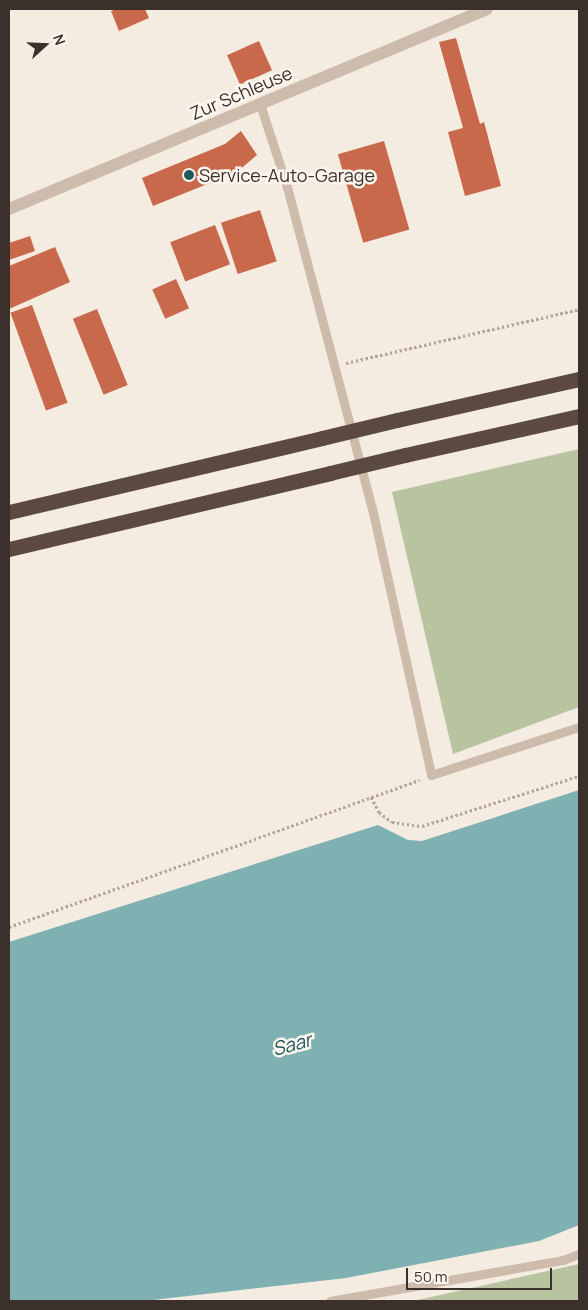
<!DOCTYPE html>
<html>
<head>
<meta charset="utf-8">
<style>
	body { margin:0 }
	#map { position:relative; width:588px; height:1310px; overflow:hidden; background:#f4ebe1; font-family:Manrope,sans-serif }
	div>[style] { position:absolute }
	.green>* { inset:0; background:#b8c4a0 }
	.water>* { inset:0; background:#7fb0b2 }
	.building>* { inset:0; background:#c8694b; transform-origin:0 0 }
	.path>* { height:3px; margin-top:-1.5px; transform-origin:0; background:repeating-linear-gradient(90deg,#b9a596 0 2.5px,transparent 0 5px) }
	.service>* { height:9px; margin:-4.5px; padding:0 4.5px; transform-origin:4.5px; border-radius:4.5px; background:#cdbbac }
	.minor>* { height:12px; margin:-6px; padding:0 6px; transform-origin:6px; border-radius:6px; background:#cdbbac }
	.motorway>* { height:15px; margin:-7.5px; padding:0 7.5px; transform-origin:7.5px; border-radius:7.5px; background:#5c4a42 }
	.motorway-bridge>* { height:15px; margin:-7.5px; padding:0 7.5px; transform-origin:7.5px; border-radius:7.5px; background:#5c4a42 }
	.dots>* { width:14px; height:14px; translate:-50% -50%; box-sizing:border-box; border:2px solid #fbf5ee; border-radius:50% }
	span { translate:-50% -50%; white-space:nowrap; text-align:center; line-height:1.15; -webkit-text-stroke:5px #fbf5ee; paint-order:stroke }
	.street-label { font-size:18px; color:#3b302b }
	.poi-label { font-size:18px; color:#3b302b }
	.left { translate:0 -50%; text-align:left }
	.water-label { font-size:19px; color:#1f5a5e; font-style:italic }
	.frame { position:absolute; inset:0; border:10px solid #3b302b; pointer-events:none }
	.north { position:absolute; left:20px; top:20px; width:50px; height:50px; -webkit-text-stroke:4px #fbf5ee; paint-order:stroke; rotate:70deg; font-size:14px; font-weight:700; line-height:20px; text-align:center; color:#3b302b }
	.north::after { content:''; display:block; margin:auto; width:18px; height:22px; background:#3b302b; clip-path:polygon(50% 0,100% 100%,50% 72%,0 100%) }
	.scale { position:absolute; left:406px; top:1268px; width:146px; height:22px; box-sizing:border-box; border:2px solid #3b302b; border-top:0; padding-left:6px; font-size:15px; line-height:18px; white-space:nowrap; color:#3b302b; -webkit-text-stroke:4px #fbf5ee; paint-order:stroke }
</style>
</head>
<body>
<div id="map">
	<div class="green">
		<i style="clip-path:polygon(579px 449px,579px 707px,453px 754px,392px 492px)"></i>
		<i style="clip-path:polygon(579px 1264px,579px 1301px,413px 1301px)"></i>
	</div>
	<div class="water">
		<i style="clip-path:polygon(579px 790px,579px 1225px,539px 1241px,346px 1278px,144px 1301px,9px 1301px,9px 942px,378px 825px,408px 840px,422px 841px)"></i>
	</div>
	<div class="building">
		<i style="clip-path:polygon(116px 9px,145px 9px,149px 18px,119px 31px,111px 11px)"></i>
		<i style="clip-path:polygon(456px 38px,480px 124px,484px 122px,501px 186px,465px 196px,448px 132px,463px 128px,439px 42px)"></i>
		<i style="left:259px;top:41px;width:32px;height:35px;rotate:66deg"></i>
		<i style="clip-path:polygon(241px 131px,257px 155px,237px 172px,153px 206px,142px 178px,225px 144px)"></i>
		<i style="left:384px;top:141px;width:92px;height:48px;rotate:74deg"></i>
		<i style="left:260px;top:210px;width:54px;height:41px;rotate:72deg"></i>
		<i style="left:215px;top:225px;width:42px;height:48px;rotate:69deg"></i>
		<i style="clip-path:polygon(30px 236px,35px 251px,9px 260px,9px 243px)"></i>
		<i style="clip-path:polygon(55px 247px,70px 282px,9px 309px,9px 266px)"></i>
		<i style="left:176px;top:279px;width:32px;height:26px;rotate:66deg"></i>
		<i style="left:32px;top:305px;width:104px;height:23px;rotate:70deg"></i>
		<i style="left:97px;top:309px;width:82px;height:26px;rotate:68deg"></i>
	</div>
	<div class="path">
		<i style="left:346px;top:363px;width:239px;rotate:-13deg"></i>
		<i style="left:371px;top:797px;width:17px;rotate:62deg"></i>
		<i style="left:379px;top:812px;width:16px;rotate:38deg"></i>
		<i style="left:392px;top:822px;width:30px;rotate:8deg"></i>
		<i style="left:422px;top:826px;width:165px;rotate:-17.7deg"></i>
		<i style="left:9px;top:927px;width:436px;rotate:-19.7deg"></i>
	</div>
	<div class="service">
		<i style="left:260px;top:104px;width:87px;rotate:72deg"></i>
		<i style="left:287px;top:187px;width:332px;rotate:75.2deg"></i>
		<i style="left:372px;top:508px;width:273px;rotate:77.5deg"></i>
		<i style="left:431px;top:775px;width:156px;rotate:-18deg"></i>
		<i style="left:330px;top:1301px;width:237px;rotate:-10deg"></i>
		<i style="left:563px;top:1260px;width:17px;rotate:-21deg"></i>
	</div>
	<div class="minor">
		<i style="left:9px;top:209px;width:518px;rotate:-22.7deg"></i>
	</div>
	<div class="motorway">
		<i style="left:397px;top:420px;width:187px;rotate:-12.7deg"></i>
		<i style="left:405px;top:455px;width:178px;rotate:-12.6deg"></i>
		<i style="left:9px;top:512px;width:322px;rotate:-13.3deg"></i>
		<i style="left:9px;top:549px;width:330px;rotate:-13.3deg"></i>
	</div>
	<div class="motorway-bridge">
		<i style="left:322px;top:438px;width:77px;rotate:-13.5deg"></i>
		<i style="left:330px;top:473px;width:77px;rotate:-13.5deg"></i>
	</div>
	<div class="dots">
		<i style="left:189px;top:175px;background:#1f5a5e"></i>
	</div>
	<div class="street-label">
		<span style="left:241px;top:93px;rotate:-23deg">Zur Schleuse</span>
	</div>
	<div class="poi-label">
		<span class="left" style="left:199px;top:175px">Service-Auto-Garage</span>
	</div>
	<div class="water-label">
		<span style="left:292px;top:1045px;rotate:-15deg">Saar</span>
	</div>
	<div class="frame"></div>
	<div class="north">N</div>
	<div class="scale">50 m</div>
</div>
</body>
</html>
